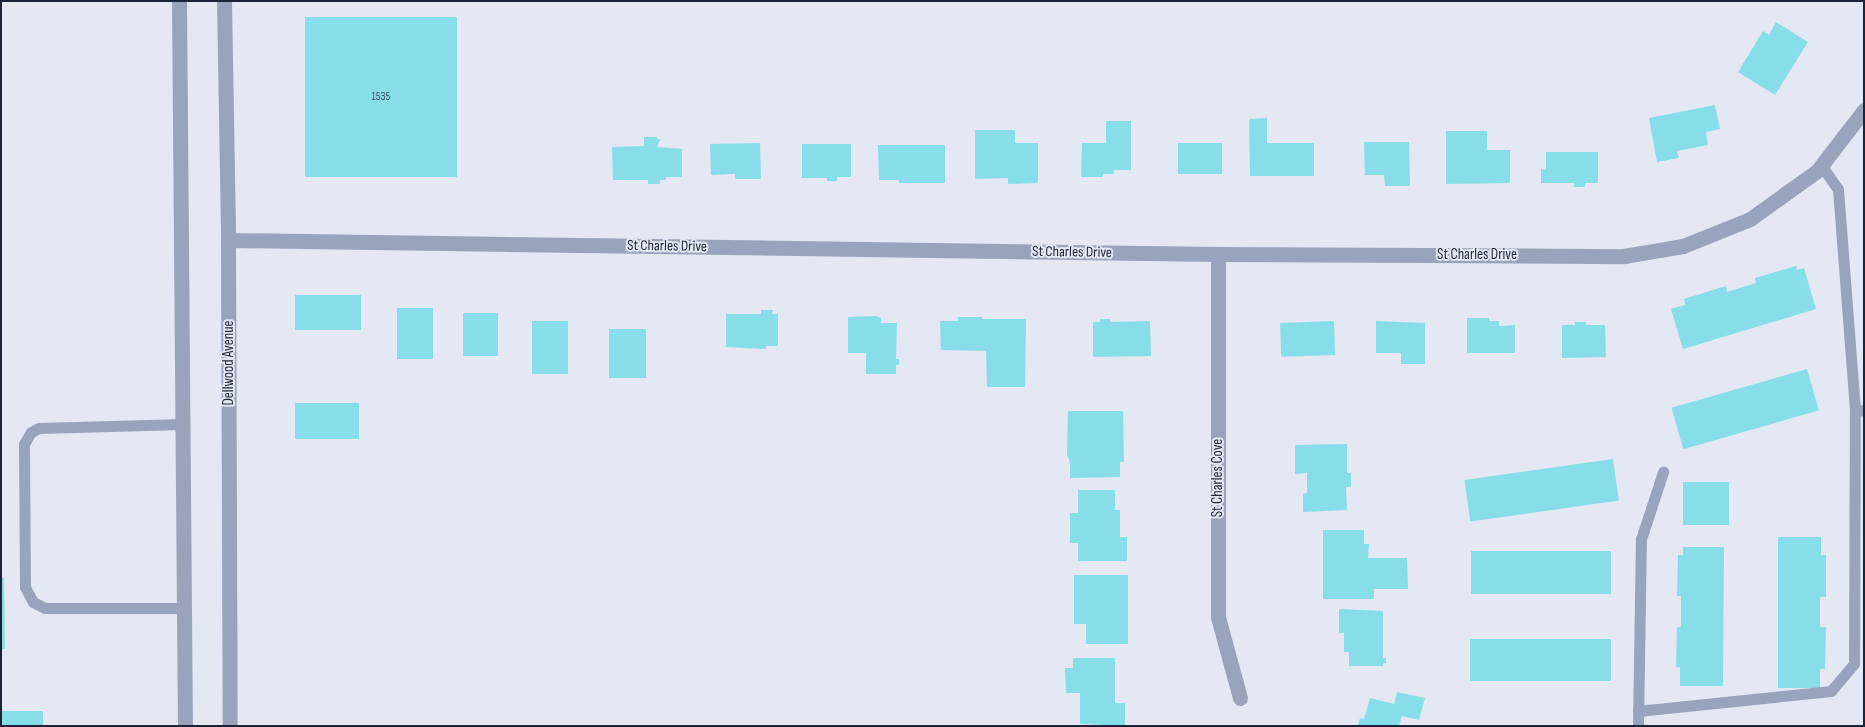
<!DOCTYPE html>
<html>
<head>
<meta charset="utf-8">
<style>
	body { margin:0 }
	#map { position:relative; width:1865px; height:727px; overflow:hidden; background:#e3e8f4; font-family:"Sofia Sans Condensed",sans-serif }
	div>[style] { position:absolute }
	.building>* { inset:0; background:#87dee8; transform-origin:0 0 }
	.service>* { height:11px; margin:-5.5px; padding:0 5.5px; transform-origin:5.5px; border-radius:5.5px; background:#99a4bc }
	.minor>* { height:15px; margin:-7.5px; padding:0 7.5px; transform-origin:7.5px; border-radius:7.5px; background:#99a4bc }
	.tertiary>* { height:15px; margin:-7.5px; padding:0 7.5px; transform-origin:7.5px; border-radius:7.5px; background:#99a4bc }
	span { translate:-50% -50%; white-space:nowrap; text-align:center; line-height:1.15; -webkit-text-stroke:4px #e3e8f4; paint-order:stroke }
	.number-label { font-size:12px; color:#355264 }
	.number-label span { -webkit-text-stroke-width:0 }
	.street-label { font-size:15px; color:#1a2338 }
	.frame { position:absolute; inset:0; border:2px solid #1a2338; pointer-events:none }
</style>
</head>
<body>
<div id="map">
	<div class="building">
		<i style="left:305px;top:17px;width:152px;height:160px"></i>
		<i style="clip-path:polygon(1776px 22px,1808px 42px,1775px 95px,1738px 72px,1763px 31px,1769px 35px)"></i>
		<i style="clip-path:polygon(1715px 105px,1720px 129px,1706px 132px,1708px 145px,1677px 151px,1679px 158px,1657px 162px,1649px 118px)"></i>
		<i style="clip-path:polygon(1267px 118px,1267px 143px,1314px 143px,1314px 176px,1250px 176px,1249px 119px)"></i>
		<i style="clip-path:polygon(1106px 121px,1131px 121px,1131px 170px,1114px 170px,1114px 174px,1103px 174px,1103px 177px,1081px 177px,1082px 143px,1106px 143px)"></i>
		<i style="clip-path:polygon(975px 130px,1015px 130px,1015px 143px,1038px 143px,1038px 183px,1008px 184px,1008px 178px,975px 179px)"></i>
		<i style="clip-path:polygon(1446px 131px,1487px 131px,1487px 150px,1510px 150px,1510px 183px,1446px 184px)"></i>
		<i style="clip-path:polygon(644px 137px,657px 137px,657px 139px,660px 139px,657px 147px,682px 149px,682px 177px,666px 177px,666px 180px,660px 180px,660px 184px,648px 184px,648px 180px,613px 180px,612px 147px,644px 146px)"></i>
		<i style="clip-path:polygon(1364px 142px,1409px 142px,1410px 186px,1385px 186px,1384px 175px,1365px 175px)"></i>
		<i style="clip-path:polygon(760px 143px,761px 179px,735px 179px,735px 174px,711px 175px,710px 144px)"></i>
		<i style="left:1178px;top:143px;width:44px;height:31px"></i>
		<i style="clip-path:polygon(802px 144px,851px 144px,851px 177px,837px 177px,837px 181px,827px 181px,827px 178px,802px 178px)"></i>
		<i style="clip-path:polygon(878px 145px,945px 145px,945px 183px,899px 183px,899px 180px,879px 180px)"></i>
		<i style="clip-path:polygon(1546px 152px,1598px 152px,1598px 183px,1585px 183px,1585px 187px,1574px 187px,1574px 183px,1541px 183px,1541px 169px,1546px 170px)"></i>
		<i style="clip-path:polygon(1796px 266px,1797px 270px,1804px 268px,1816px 309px,1683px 349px,1671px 309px,1685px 305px,1684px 299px,1726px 286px,1727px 292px,1756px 283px,1755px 278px)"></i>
		<i style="left:295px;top:295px;width:66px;height:35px"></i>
		<i style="left:397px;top:308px;width:36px;height:51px"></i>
		<i style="clip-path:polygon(761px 310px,773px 310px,772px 314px,778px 314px,778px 346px,766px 346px,766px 349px,726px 347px,726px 314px,761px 314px)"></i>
		<i style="left:463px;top:313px;width:35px;height:43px"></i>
		<i style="clip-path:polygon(876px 316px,881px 318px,881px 323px,897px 323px,896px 359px,899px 359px,899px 365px,896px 365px,896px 374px,866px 374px,866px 353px,848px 353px,848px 317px)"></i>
		<i style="clip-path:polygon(958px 317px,982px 317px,982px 319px,1026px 319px,1025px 387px,987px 387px,986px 351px,941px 350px,940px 321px,958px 321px)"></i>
		<i style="clip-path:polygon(1467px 318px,1489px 318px,1489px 321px,1499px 321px,1499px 326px,1515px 325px,1515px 353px,1467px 353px)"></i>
		<i style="clip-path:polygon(1100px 319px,1110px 319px,1110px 322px,1150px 321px,1151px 356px,1093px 357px,1093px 322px,1100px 322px)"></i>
		<i style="left:532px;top:321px;width:36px;height:53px"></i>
		<i style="left:1334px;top:321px;width:34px;height:54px;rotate:88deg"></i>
		<i style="clip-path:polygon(1376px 321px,1425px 323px,1425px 364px,1401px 364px,1401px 353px,1376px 353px)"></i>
		<i style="clip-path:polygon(1575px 322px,1586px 322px,1586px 325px,1605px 325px,1606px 357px,1562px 358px,1562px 325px,1575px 325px)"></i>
		<i style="left:609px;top:329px;width:37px;height:49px"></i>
		<i style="left:1807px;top:369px;width:43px;height:141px;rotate:74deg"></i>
		<i style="left:359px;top:403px;width:36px;height:64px;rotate:90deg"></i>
		<i style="clip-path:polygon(1068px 411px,1123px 411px,1124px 462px,1120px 462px,1120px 477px,1070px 478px,1070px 462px,1067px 455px)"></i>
		<i style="clip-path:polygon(1347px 444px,1347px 473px,1351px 473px,1351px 487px,1346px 487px,1347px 510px,1303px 512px,1303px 494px,1307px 493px,1307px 473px,1295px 474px,1295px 445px)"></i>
		<i style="left:1613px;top:459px;width:42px;height:150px;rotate:82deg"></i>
		<i style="left:1683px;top:482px;width:46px;height:43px"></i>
		<i style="clip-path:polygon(1078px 490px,1115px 490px,1115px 510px,1120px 510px,1120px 537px,1127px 537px,1127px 561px,1078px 561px,1078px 543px,1070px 543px,1070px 513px,1078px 513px)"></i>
		<i style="clip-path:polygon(1323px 530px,1364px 530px,1364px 544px,1369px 544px,1368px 558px,1407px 558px,1408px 589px,1374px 589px,1374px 599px,1323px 599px)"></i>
		<i style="clip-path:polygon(1778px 537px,1821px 537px,1821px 555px,1826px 555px,1826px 597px,1820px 597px,1820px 627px,1826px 627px,1825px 669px,1820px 669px,1820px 688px,1778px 688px)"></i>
		<i style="clip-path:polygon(1683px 547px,1724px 547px,1723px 686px,1680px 686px,1680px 667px,1676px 667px,1677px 627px,1681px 627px,1681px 596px,1677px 596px,1678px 555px,1683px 555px)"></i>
		<i style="left:1471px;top:551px;width:140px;height:43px"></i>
		<i style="clip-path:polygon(1074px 575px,1128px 575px,1128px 644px,1086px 644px,1086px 624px,1074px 624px)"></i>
		<i style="clip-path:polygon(1px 578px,4px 578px,5px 649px,1px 649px)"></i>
		<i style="clip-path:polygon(1339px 609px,1383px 611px,1383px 658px,1386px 658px,1386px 663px,1383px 663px,1383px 666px,1349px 666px,1349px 652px,1344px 652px,1344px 633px,1339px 633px)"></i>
		<i style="left:1470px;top:639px;width:141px;height:42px"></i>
		<i style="clip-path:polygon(1073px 658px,1115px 658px,1115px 703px,1125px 703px,1125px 726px,1080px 724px,1080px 693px,1066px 693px,1065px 668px,1073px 668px)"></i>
		<i style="clip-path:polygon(1397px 692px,1425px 698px,1419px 720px,1402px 716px,1399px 726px,1358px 726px,1360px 718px,1364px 719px,1370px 698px,1394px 704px)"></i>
		<i style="left:1px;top:711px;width:42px;height:15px"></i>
	</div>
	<div class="service">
		<i style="left:1821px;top:165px;width:29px;rotate:55deg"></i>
		<i style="left:1838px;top:189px;width:223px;rotate:85.6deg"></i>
		<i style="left:1855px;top:411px;width:9px;rotate:-6deg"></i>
		<i style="left:183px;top:424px;width:144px;rotate:178.4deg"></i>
		<i style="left:39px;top:428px;width:9px;rotate:153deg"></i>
		<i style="left:31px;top:432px;width:14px;rotate:120deg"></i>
		<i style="left:24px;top:444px;width:143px;rotate:89.6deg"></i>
		<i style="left:25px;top:587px;width:17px;rotate:62deg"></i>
		<i style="left:33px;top:602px;width:13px;rotate:27deg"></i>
		<i style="left:45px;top:608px;width:139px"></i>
		<i style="left:1638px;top:711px;width:194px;rotate:-5.9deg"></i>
		<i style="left:1831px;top:691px;width:35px;rotate:-50deg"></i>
		<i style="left:1854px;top:664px;width:253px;rotate:-89.8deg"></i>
		<i style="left:1638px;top:726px;width:187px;rotate:-89.1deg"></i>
		<i style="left:1641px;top:539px;width:71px;rotate:-71.8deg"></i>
	</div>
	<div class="minor">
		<i style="left:228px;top:240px;width:990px;rotate:0.81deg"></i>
		<i style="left:1218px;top:254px;width:406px;rotate:0.3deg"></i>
		<i style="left:1624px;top:256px;width:60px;rotate:-9.6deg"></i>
		<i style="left:1683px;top:246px;width:72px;rotate:-21.9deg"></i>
		<i style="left:1750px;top:219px;width:82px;rotate:-35.6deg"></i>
		<i style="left:1817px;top:171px;width:77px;rotate:-52.4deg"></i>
		<i style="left:1218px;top:254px;width:363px;rotate:90deg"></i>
		<i style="left:1218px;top:617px;width:84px;rotate:74.8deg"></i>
	</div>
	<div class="tertiary">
		<i style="left:179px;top:1px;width:725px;rotate:89.53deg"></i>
		<i style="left:224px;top:1px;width:239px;rotate:89deg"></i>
		<i style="left:228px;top:240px;width:486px;rotate:89.8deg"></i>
	</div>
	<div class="number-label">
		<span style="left:381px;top:97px">1535</span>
	</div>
	<div class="street-label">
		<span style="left:667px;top:246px;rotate:1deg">St Charles Drive</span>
		<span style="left:1072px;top:252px;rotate:1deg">St Charles Drive</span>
		<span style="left:1477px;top:255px">St Charles Drive</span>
		<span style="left:229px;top:363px;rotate:-90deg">Dellwood Avenue</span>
		<span style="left:1218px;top:478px;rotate:-90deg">St Charles Cove</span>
	</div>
	<div class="frame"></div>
</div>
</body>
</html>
